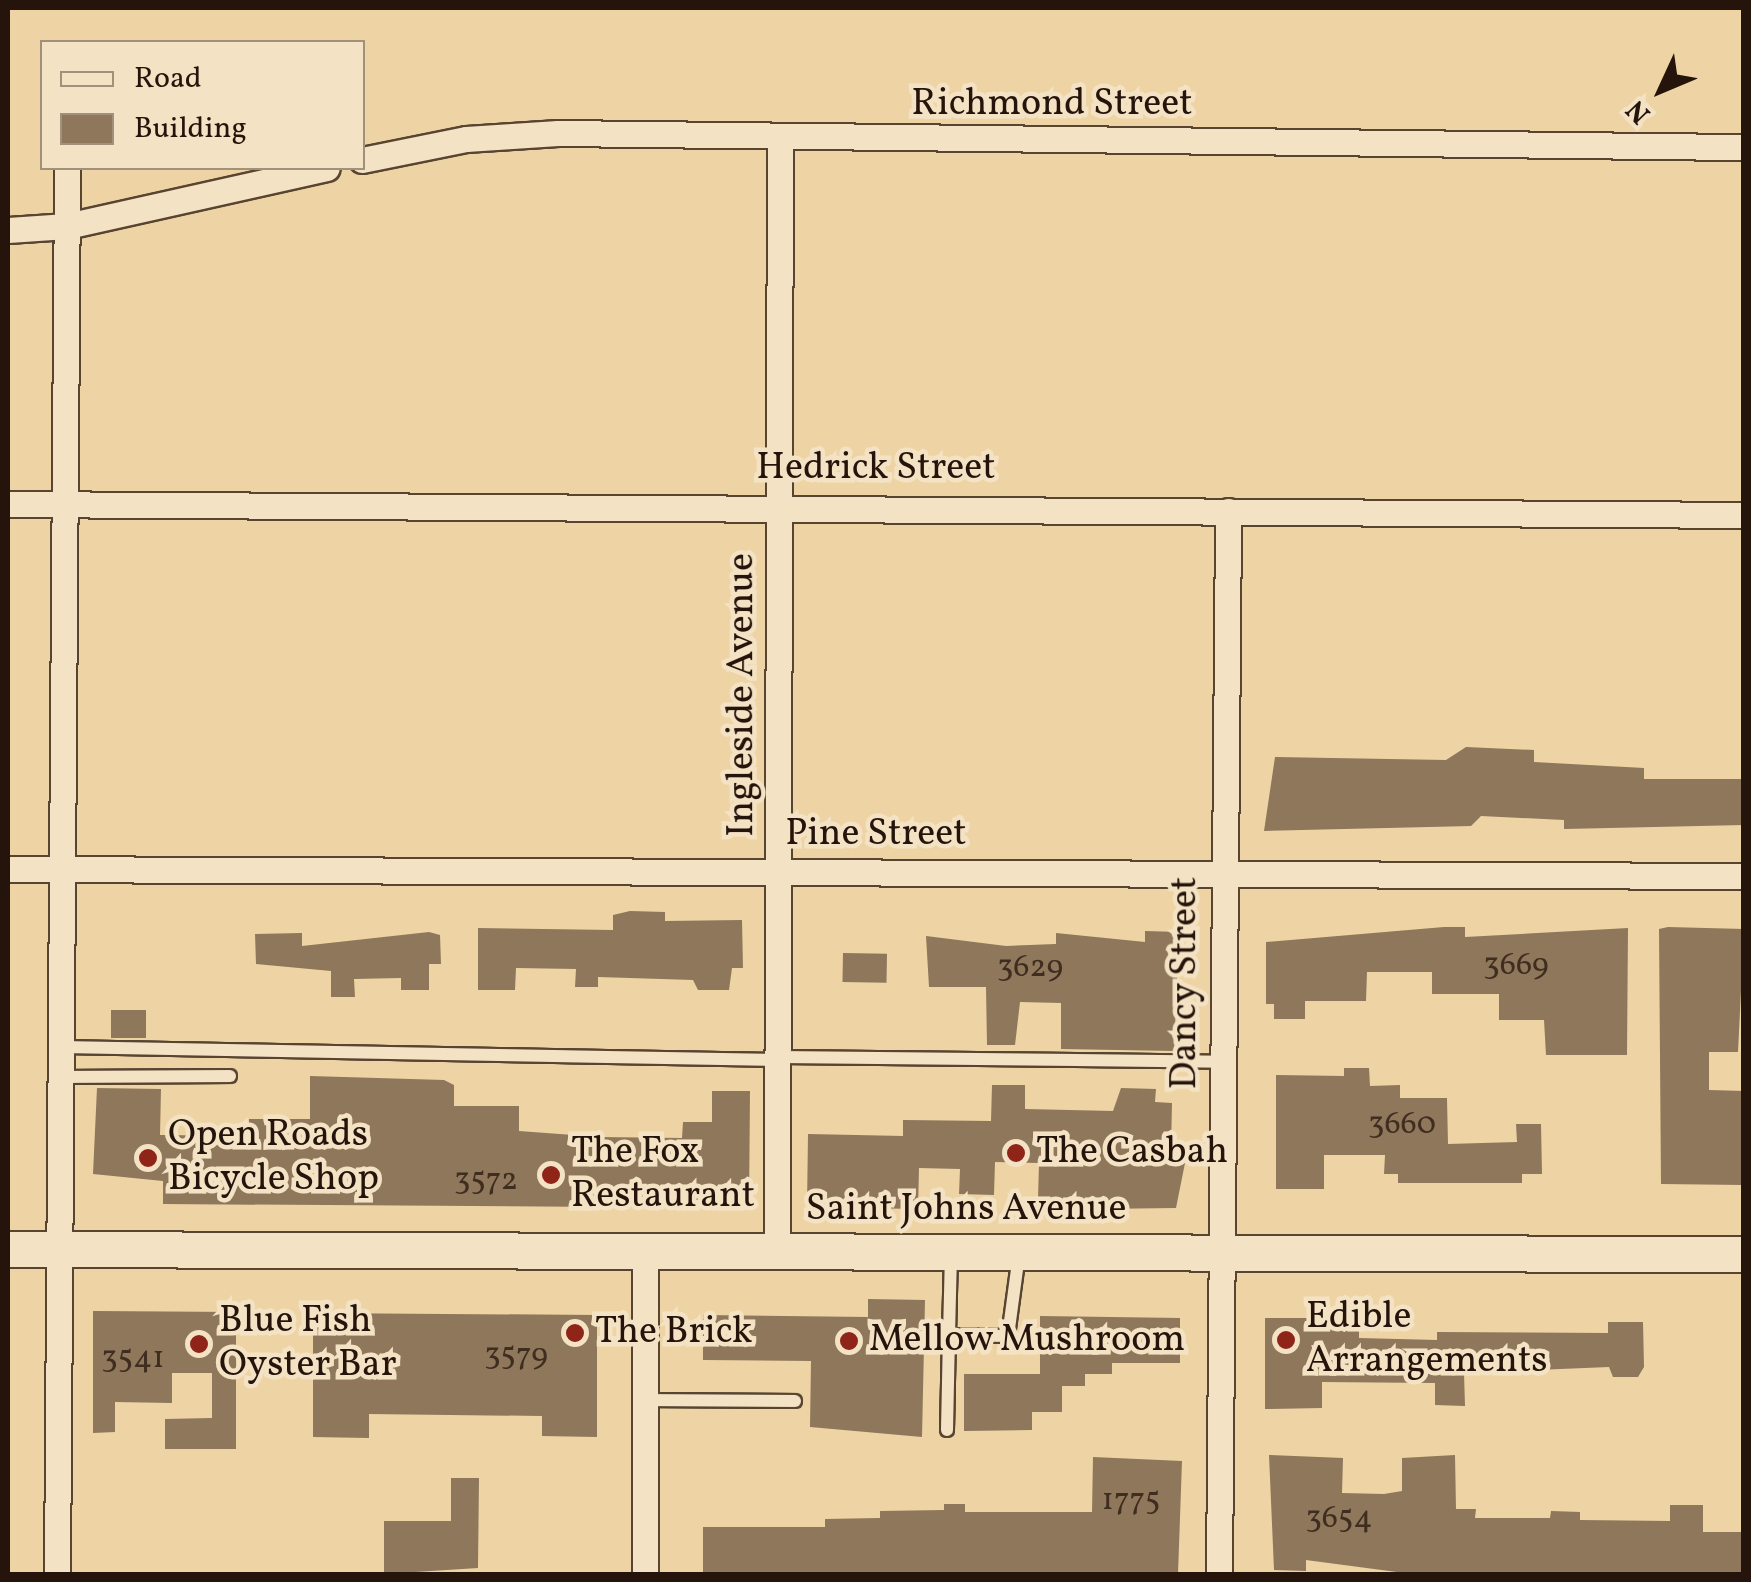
<!DOCTYPE html>
<html>
<head>
<meta charset="utf-8">
<style>
	body { margin:0 }
	#map { position:relative; width:1751px; height:1582px; overflow:hidden; background:#eed3a4; font-family:Vollkorn,serif }
	div>[style] { position:absolute }
	.building>* { inset:0; background:#8e775b; transform-origin:0 0 }
	.roads { filter:drop-shadow(2px 0 #574431) drop-shadow(-2px 0 #574431) drop-shadow(0 2px #574431) drop-shadow(0 -2px #574431) }
	.lane>* { height:12px; margin:-6px; padding:0 6px; transform-origin:6px; border-radius:6px; background:#f4e2c4 }
	.street>* { height:25px; margin:-12.5px; padding:0 12.5px; transform-origin:12.5px; border-radius:12.5px; background:#f4e2c4 }
	.secondary>* { height:35px; margin:-17.5px; padding:0 17.5px; transform-origin:17.5px; border-radius:17.5px; background:#f4e2c4 }
	.dots>* { width:28px; height:28px; translate:-50% -50%; box-sizing:border-box; border:5px solid #f4e2c4; border-radius:50% }
	span { translate:-50% -50%; white-space:nowrap; text-align:center; line-height:1.15; -webkit-text-stroke:9px #f4e2c4; paint-order:stroke }
	.number-label { font-size:32px; color:#3f2d1f }
	.number-label span { -webkit-text-stroke-width:0 }
	.street-label { font-size:38px; color:#25140b }
	.poi-label { font-size:38px; color:#25140b }
	.left { translate:0 -50%; text-align:left }
	.frame { position:absolute; inset:0; border:10px solid #25140b; pointer-events:none }
	.legend { position:absolute; left:40px; top:40px; width:325px; height:130px; box-sizing:border-box; background:#f4e2c4; border:2px solid #a1907a; margin:0; padding:12px 18px; list-style:none; font-size:30px; color:#25140b }
	.legend li { display:flex; align-items:center; gap:20px; height:50px }
	.legend b { width:50px; border:2px solid #a1907a }
	.north { position:absolute; left:1611px; top:40px; width:100px; height:100px; -webkit-text-stroke:8px #f4e2c4; paint-order:stroke; rotate:226deg; font-size:28px; font-weight:700; line-height:40px; text-align:center; color:#25140b }
	.north::after { content:''; display:block; margin:auto; width:35px; height:45px; background:#25140b; clip-path:polygon(50% 0,100% 100%,50% 72%,0 100%) }
</style>
</head>
<body>
<div id="map">
	<div class="building">
		<i style="clip-path:polygon(1466px 747px,1534px 750px,1534px 762px,1644px 768px,1644px 779px,1744px 779px,1744px 825px,1564px 829px,1564px 820px,1481px 816px,1471px 826px,1264px 831px,1275px 757px,1446px 760px)"></i>
		<i style="clip-path:polygon(630px 911px,665px 912px,665px 921px,742px 920px,743px 968px,732px 968px,729px 990px,698px 990px,693px 980px,598px 977px,598px 987px,575px 987px,576px 969px,516px 968px,515px 990px,478px 990px,478px 928px,613px 930px,613px 915px)"></i>
		<i style="clip-path:polygon(1444px 927px,1465px 927px,1465px 937px,1628px 928px,1627px 1055px,1546px 1055px,1544px 1020px,1499px 1020px,1499px 994px,1432px 994px,1432px 972px,1367px 972px,1366px 1001px,1305px 1001px,1305px 1019px,1274px 1019px,1274px 1004px,1266px 1004px,1266px 942px)"></i>
		<i style="clip-path:polygon(1668px 927px,1744px 929px,1738px 1052px,1709px 1052px,1709px 1090px,1744px 1091px,1744px 1185px,1661px 1184px,1659px 929px)"></i>
		<i style="clip-path:polygon(1145px 931px,1179px 932px,1174px 1051px,1061px 1049px,1061px 1003px,1020px 1002px,1015px 1045px,987px 1045px,986px 987px,929px 987px,926px 936px,1006px 946px,1056px 944px,1056px 933px,1145px 942px)"></i>
		<i style="clip-path:polygon(302px 933px,302px 946px,429px 932px,440px 935px,441px 964px,429px 964px,429px 990px,401px 990px,401px 978px,354px 979px,355px 997px,331px 997px,331px 971px,256px 964px,255px 934px)"></i>
		<i style="left:843px;top:953px;width:44px;height:29px;rotate:1deg"></i>
		<i style="left:111px;top:1010px;width:35px;height:28px"></i>
		<i style="clip-path:polygon(1344px 1068px,1369px 1068px,1370px 1086px,1400px 1085px,1400px 1098px,1447px 1098px,1448px 1144px,1517px 1142px,1516px 1124px,1541px 1124px,1542px 1174px,1522px 1174px,1522px 1183px,1398px 1183px,1398px 1174px,1384px 1174px,1385px 1155px,1324px 1155px,1324px 1189px,1276px 1189px,1276px 1075px,1344px 1076px)"></i>
		<i style="clip-path:polygon(310px 1076px,444px 1080px,454px 1085px,454px 1106px,519px 1106px,519px 1131px,600px 1137px,682px 1138px,683px 1122px,712px 1122px,712px 1091px,750px 1091px,749px 1208px,163px 1204px,163px 1181px,93px 1174px,97px 1088px,161px 1089px,160px 1135px,249px 1136px,249px 1119px,310px 1119px)"></i>
		<i style="clip-path:polygon(992px 1085px,1025px 1085px,1025px 1109px,1113px 1111px,1121px 1088px,1156px 1089px,1155px 1102px,1172px 1103px,1171px 1149px,1187px 1153px,1176px 1208px,1096px 1209px,1096px 1201px,1038px 1199px,1039px 1163px,995px 1162px,994px 1195px,959px 1194px,960px 1169px,919px 1168px,918px 1209px,807px 1207px,808px 1134px,903px 1136px,903px 1120px,991px 1121px)"></i>
		<i style="clip-path:polygon(868px 1299px,925px 1300px,922px 1437px,810px 1427px,811px 1361px,703px 1360px,703px 1315px,868px 1317px)"></i>
		<i style="clip-path:polygon(93px 1311px,236px 1312px,236px 1449px,165px 1449px,165px 1419px,212px 1418px,212px 1373px,172px 1373px,172px 1403px,115px 1402px,115px 1432px,93px 1433px)"></i>
		<i style="clip-path:polygon(313px 1313px,597px 1315px,597px 1437px,542px 1436px,542px 1416px,369px 1414px,369px 1438px,313px 1437px)"></i>
		<i style="clip-path:polygon(1040px 1316px,1180px 1318px,1180px 1363px,1112px 1363px,1112px 1374px,1085px 1374px,1085px 1386px,1062px 1386px,1062px 1412px,1032px 1412px,1032px 1430px,964px 1431px,964px 1374px,1040px 1374px)"></i>
		<i style="clip-path:polygon(1265px 1318px,1359px 1318px,1359px 1338px,1437px 1340px,1437px 1332px,1608px 1333px,1608px 1322px,1643px 1322px,1644px 1367px,1638px 1377px,1613px 1377px,1609px 1367px,1464px 1373px,1465px 1406px,1435px 1405px,1435px 1383px,1322px 1382px,1322px 1408px,1265px 1409px)"></i>
		<i style="clip-path:polygon(1269px 1455px,1343px 1458px,1342px 1493px,1384px 1494px,1402px 1491px,1402px 1458px,1455px 1455px,1456px 1509px,1476px 1509px,1475px 1518px,1550px 1518px,1551px 1511px,1580px 1512px,1580px 1520px,1670px 1521px,1670px 1505px,1703px 1505px,1703px 1532px,1744px 1532px,1744px 1573px,1412px 1574px,1306px 1560px,1306px 1571px,1274px 1570px)"></i>
		<i style="clip-path:polygon(1093px 1457px,1182px 1461px,1178px 1574px,703px 1574px,703px 1527px,825px 1527px,825px 1519px,880px 1518px,880px 1511px,944px 1510px,944px 1504px,965px 1504px,965px 1512px,1092px 1512px)"></i>
		<i style="clip-path:polygon(451px 1478px,479px 1478px,478px 1568px,384px 1574px,384px 1521px,451px 1521px)"></i>
	</div>
	<div class="roads">
		<div class="lane">
			<i style="left:62px;top:1047px;width:717px;rotate:1.04deg"></i>
			<i style="left:779px;top:1057px;width:444px;rotate:0.6deg"></i>
			<i style="left:62px;top:1077px;width:168px;rotate:-0.3deg"></i>
			<i style="left:949px;top:1335px;width:83px;rotate:-88.6deg"></i>
			<i style="left:644px;top:1400px;width:151px;rotate:0.4deg"></i>
			<i style="left:947px;top:1430px;width:95px;rotate:-88.8deg"></i>
			<i style="left:949px;top:1335px;width:59px;rotate:1deg"></i>
			<i style="left:1008px;top:1336px;width:82px;rotate:-82.3deg"></i>
		</div>
		<div class="street">
			<i style="left:362px;top:160px;width:106px;rotate:-11.4deg"></i>
			<i style="left:466px;top:139px;width:92px;rotate:-3.7deg"></i>
			<i style="left:558px;top:133px;width:1186px;rotate:0.68deg"></i>
			<i style="left:8px;top:230px;width:59px;rotate:-3.9deg"></i>
			<i style="left:67px;top:226px;width:266px;rotate:-12.6deg"></i>
			<i style="left:8px;top:504px;width:1736px;rotate:0.36deg"></i>
			<i style="left:8px;top:869px;width:1736px;rotate:0.23deg"></i>
			<i style="left:777px;top:1251px;width:1111px;rotate:-89.85deg"></i>
			<i style="left:645px;top:1252px;width:322px;rotate:90deg"></i>
			<i style="left:57px;top:1574px;width:1406px;rotate:-89.59deg"></i>
			<i style="left:1219px;top:1574px;width:1063px;rotate:-89.51deg"></i>
		</div>
		<div class="secondary">
			<i style="left:8px;top:1249px;width:1736px;rotate:0.17deg"></i>
		</div>
	</div>
	<div class="dots">
		<i style="left:1016px;top:1153px;background:#8f2418"></i>
		<i style="left:148px;top:1158px;background:#8f2418"></i>
		<i style="left:551px;top:1175px;background:#8f2418"></i>
		<i style="left:575px;top:1333px;background:#8f2418"></i>
		<i style="left:1286px;top:1340px;background:#8f2418"></i>
		<i style="left:849px;top:1341px;background:#8f2418"></i>
		<i style="left:199px;top:1344px;background:#8f2418"></i>
	</div>
	<div class="number-label">
		<span style="left:1516px;top:966px">3669</span>
		<span style="left:1030px;top:968px">3629</span>
		<span style="left:1402px;top:1125px">3660</span>
		<span style="left:486px;top:1181px">3572</span>
		<span style="left:516px;top:1356px">3579</span>
		<span style="left:133px;top:1359px">3541</span>
		<span style="left:1131px;top:1501px">1775</span>
		<span style="left:1339px;top:1519px">3654</span>
	</div>
	<div class="street-label">
		<span style="left:1052px;top:105px">Richmond Street</span>
		<span style="left:876px;top:469px">Hedrick Street</span>
		<span style="left:743px;top:695px;rotate:-90deg">Ingleside Avenue</span>
		<span style="left:876px;top:835px">Pine Street</span>
		<span style="left:1186px;top:983px;rotate:-90deg">Dancy Street</span>
		<span style="left:966px;top:1210px">Saint Johns Avenue</span>
	</div>
	<div class="poi-label">
		<span class="left" style="left:168px;top:1158px">Open Roads<br>Bicycle Shop</span>
		<span class="left" style="left:571px;top:1175px">The Fox<br>Restaurant</span>
		<span class="left" style="left:1036px;top:1153px">The Casbah</span>
		<span class="left" style="left:1306px;top:1340px">Edible<br>Arrangements</span>
		<span class="left" style="left:219px;top:1344px">Blue Fish<br>Oyster Bar</span>
		<span class="left" style="left:595px;top:1333px">The Brick</span>
		<span class="left" style="left:869px;top:1341px">Mellow Mushroom</span>
	</div>
	<div class="frame"></div>
	<ul class="legend">
	<li><b style="height:12px;background:#f4e2c4"></b>Road</li>
	<li><b style="height:28px;background:#8e775b"></b>Building</li>
	</ul>
	<div class="north">N</div>
</div>
</body>
</html>
